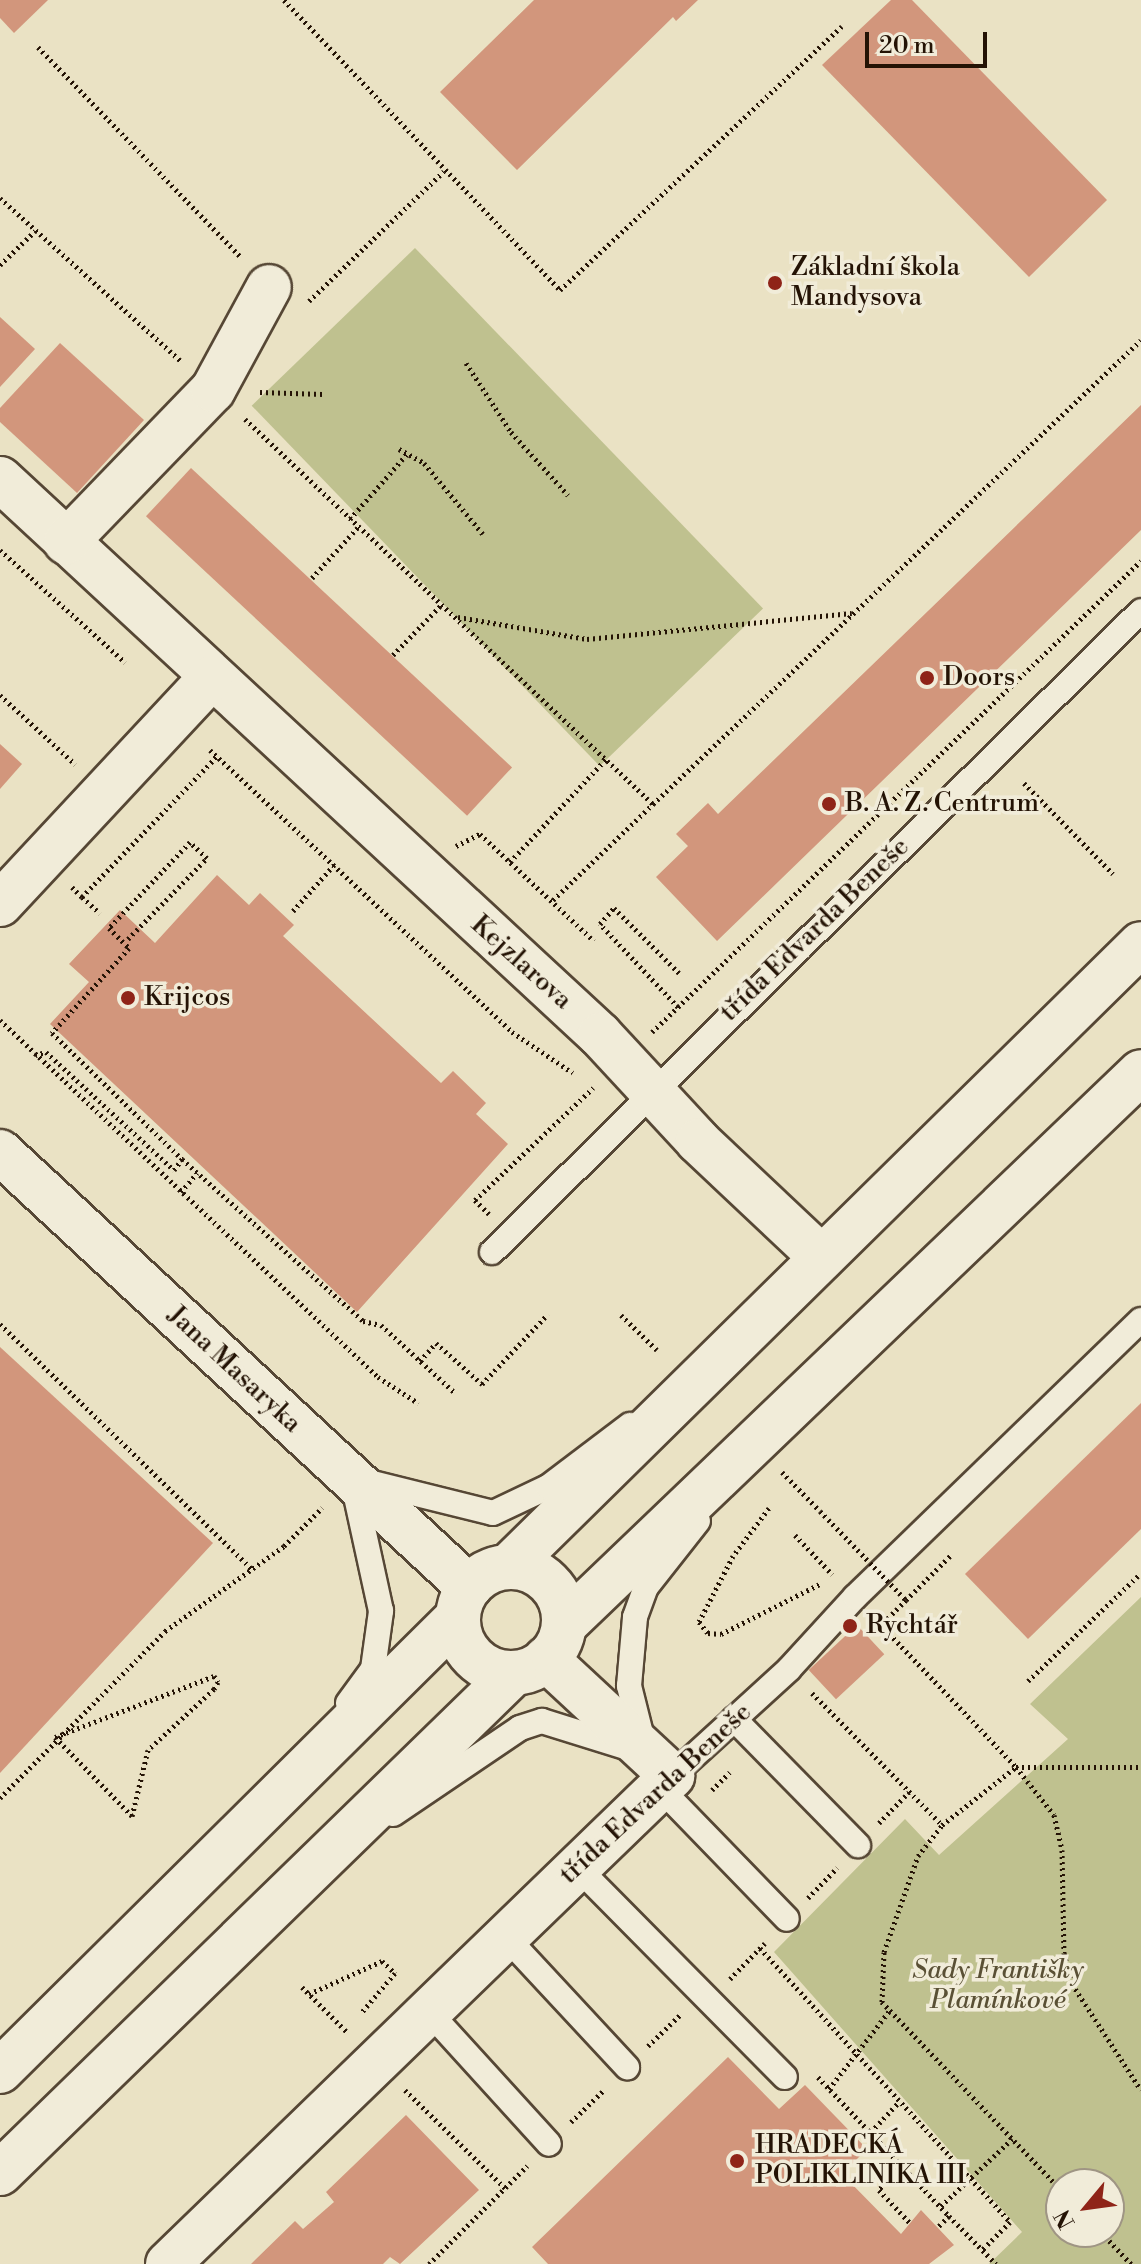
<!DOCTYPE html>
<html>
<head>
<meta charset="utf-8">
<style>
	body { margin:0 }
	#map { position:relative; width:1141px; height:2264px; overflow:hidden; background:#eae2c4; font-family:"Libre Bodoni",serif }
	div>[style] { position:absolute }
	.green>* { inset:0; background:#bfc18f; transform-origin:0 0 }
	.building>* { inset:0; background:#d2967c; transform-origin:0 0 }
	.path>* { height:5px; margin-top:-2.5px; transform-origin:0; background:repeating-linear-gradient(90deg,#241305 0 2px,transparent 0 6px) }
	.roads { filter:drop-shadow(2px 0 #564735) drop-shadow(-2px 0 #564735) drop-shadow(0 2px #564735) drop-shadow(0 -2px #564735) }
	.service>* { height:24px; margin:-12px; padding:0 12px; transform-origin:12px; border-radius:12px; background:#f1ecd9 }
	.minor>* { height:44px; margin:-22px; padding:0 22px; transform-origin:22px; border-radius:22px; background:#f1ecd9 }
	.tertiary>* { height:44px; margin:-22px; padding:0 22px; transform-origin:22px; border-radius:22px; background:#f1ecd9 }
	.tertiary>.ring { margin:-22px; padding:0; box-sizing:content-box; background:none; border:44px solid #f1ecd9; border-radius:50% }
	.path-bridge>* { height:5px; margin-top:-2.5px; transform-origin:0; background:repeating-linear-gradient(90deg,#241305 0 2px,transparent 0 6px) }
	.dots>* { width:22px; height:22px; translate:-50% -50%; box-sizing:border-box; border:4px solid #f1ecd9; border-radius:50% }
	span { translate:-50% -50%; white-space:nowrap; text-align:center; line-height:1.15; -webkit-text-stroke:7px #f1ecd9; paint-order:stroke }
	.poi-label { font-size:26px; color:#241305 }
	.left { translate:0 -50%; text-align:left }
	.street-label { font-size:26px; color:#241305 }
	.park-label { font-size:26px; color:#5a5035; font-style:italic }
	.north { position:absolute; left:1045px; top:2168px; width:80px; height:80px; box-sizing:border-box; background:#f1ecd9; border:2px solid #9f9584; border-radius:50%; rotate:241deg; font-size:22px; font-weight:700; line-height:32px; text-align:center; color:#241305 }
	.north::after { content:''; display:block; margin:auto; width:28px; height:36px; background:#8f2418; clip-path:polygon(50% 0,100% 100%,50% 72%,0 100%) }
	.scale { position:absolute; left:865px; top:32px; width:122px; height:36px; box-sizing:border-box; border:4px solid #241305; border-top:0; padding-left:10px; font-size:24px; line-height:28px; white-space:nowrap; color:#241305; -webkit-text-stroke:6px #f1ecd9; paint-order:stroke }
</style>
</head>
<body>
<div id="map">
	<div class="green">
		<i style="left:415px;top:248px;width:501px;height:227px;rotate:46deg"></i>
		<i style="clip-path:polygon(evenodd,1141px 1597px,1141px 2264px,989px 2264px,1022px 2232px,774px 1952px,905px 1819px,939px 1855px,1068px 1739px,1030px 1704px,1141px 1597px,1109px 2184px,1109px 2232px,1061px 2232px,1061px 2184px,1109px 2184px)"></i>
	</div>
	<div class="building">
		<i style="clip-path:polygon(0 0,48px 0,14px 33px,0 18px)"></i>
		<i style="clip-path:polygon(534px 0,698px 0,676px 21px,673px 17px,517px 170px,440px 92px)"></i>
		<i style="clip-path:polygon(891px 0,912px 0,1107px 200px,1029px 277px,822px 65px)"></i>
		<i style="clip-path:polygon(0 317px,35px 349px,0 387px)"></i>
		<i style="clip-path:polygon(60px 343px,144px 420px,77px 493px,0 422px,0 408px)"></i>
		<i style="clip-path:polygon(1141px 405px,1141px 530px,717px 941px,656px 877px,688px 846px,676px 834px,708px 803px,718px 814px)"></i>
		<i style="left:191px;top:468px;width:439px;height:66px;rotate:43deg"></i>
		<i style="clip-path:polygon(0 744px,22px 764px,0 789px)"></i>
		<i style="clip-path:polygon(217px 875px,249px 905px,260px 893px,294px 925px,283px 936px,441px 1083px,453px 1071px,486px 1103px,476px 1114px,508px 1144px,357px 1312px,50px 1024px,89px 982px,69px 964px,120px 910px,155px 943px)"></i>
		<i style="clip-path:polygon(0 1347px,213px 1543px,0 1773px)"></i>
		<i style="clip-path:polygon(1141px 1403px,1141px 1529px,1028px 1639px,965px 1574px)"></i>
		<i style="left:857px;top:1625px;width:40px;height:66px;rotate:47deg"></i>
		<i style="clip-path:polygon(728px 2057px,779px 2109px,805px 2085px,867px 2149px,842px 2174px,901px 2234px,921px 2210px,954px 2245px,929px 2264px,548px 2264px,532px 2247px)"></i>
		<i style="clip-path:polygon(406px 2115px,479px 2190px,400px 2264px,390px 2257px,383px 2264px,251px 2264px,295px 2221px,303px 2229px,334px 2202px,326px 2192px)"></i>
	</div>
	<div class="path">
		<i style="left:284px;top:0;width:400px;rotate:46.4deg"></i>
		<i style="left:560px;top:290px;width:386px;rotate:-43.1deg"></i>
		<i style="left:38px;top:47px;width:292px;rotate:46deg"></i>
		<i style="left:0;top:198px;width:244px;rotate:42deg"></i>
		<i style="left:0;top:265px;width:49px;rotate:-44.2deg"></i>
		<i style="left:309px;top:301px;width:187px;rotate:-43.9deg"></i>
		<i style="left:466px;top:363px;width:82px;rotate:56.9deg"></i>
		<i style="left:511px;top:432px;width:85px;rotate:47.9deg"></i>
		<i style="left:260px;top:392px;width:63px;rotate:1.8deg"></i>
		<i style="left:245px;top:419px;width:561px;rotate:43.34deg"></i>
		<i style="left:653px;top:804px;width:673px;rotate:-43.56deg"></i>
		<i style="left:399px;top:449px;width:29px;rotate:29deg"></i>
		<i style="left:424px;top:463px;width:92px;rotate:50.3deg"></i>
		<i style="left:350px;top:519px;width:86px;rotate:-48.8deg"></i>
		<i style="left:0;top:550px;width:168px;rotate:41.9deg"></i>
		<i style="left:312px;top:578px;width:70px;rotate:-47.9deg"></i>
		<i style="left:458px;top:617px;width:131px;rotate:9.7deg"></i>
		<i style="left:587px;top:639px;width:266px;rotate:-5.6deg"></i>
		<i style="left:393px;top:655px;width:72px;rotate:-46.1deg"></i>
		<i style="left:0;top:695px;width:102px;rotate:42.6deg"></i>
		<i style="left:210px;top:750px;width:413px;rotate:43deg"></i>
		<i style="left:512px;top:1032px;width:73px;rotate:33.9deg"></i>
		<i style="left:1024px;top:783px;width:127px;rotate:45.6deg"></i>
		<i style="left:456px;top:846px;width:27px;rotate:-27deg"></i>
		<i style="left:480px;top:834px;width:156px;rotate:43.2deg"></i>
		<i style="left:510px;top:862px;width:141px;rotate:-47deg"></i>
		<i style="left:72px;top:887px;width:14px;rotate:45deg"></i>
		<i style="left:82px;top:897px;width:195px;rotate:-46.2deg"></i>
		<i style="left:82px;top:897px;width:24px;rotate:42deg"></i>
		<i style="left:553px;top:900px;width:139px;rotate:-43.8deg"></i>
		<i style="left:293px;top:911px;width:62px;rotate:-48.3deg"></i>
		<i style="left:128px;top:939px;width:113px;rotate:-45.7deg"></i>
		<i style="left:207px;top:858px;width:23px;rotate:-137deg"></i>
		<i style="left:190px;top:842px;width:118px;rotate:133.3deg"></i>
		<i style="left:109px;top:928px;width:28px;rotate:45deg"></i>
		<i style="left:129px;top:948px;width:115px;rotate:132.2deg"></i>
		<i style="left:52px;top:1033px;width:181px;rotate:44.1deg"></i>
		<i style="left:678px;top:1007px;width:114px;rotate:-133.2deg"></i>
		<i style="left:600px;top:924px;width:21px;rotate:-49deg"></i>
		<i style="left:614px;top:908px;width:92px;rotate:45deg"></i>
		<i style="left:0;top:1020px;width:520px;rotate:43.36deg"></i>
		<i style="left:378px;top:1377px;width:48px;rotate:33deg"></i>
		<i style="left:652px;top:1032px;width:679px;rotate:-43.93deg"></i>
		<i style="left:35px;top:1055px;width:11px;rotate:-15deg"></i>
		<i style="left:46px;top:1052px;width:174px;rotate:42.7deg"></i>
		<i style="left:174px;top:1170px;width:14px;rotate:-54deg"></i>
		<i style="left:182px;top:1159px;width:243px;rotate:41.8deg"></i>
		<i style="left:363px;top:1321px;width:18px;rotate:13deg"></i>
		<i style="left:381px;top:1325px;width:99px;rotate:42.5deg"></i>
		<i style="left:181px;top:1192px;width:25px;rotate:-50deg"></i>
		<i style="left:489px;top:1214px;width:20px;rotate:-135deg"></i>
		<i style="left:475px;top:1200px;width:163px;rotate:-43.5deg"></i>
		<i style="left:621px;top:1315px;width:50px;rotate:44.2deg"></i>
		<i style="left:0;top:1324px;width:351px;rotate:44.2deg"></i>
		<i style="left:420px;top:1361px;width:24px;rotate:-48deg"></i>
		<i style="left:436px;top:1343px;width:62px;rotate:41.7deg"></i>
		<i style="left:482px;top:1384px;width:96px;rotate:-46.7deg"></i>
		<i style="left:782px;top:1472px;width:54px;rotate:45.7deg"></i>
		<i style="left:769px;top:1508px;width:60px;rotate:126.9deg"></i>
		<i style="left:733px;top:1556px;width:74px;rotate:117.3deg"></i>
		<i style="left:699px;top:1622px;width:14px;rotate:51deg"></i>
		<i style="left:708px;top:1633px;width:13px;rotate:4deg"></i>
		<i style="left:721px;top:1634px;width:113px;rotate:-26.8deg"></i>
		<i style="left:795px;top:1535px;width:54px;rotate:46.5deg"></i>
		<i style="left:906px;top:1600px;width:35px;rotate:135deg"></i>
		<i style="left:881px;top:1625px;width:196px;rotate:46.4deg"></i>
		<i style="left:1016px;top:1767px;width:61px;rotate:51.6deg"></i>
		<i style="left:1054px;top:1815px;width:36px;rotate:77deg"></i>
		<i style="left:1062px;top:1850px;width:103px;rotate:88.9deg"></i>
		<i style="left:1064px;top:1953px;width:32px;rotate:76deg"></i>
		<i style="left:1072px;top:1984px;width:126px;rotate:56.9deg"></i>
		<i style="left:214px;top:1676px;width:7px;rotate:56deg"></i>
		<i style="left:218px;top:1682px;width:8px;rotate:120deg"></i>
		<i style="left:214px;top:1689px;width:90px;rotate:137.3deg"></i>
		<i style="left:148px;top:1750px;width:68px;rotate:103.6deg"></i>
		<i style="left:132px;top:1816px;width:110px;rotate:-134.3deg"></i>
		<i style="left:55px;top:1737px;width:170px;rotate:-21deg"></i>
		<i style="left:1028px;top:1681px;width:156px;rotate:-43.7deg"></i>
		<i style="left:812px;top:1693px;width:185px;rotate:45.4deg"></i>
		<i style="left:712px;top:1790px;width:25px;rotate:-45deg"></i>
		<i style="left:0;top:1798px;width:235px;rotate:-45.3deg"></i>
		<i style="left:165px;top:1631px;width:146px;rotate:-35.5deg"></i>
		<i style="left:284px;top:1546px;width:54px;rotate:-45deg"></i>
		<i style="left:879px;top:1823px;width:43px;rotate:-45.9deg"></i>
		<i style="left:808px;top:1898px;width:42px;rotate:-46deg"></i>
		<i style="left:760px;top:1948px;width:371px;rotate:47.6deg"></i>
		<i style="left:1010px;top:2222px;width:40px;rotate:135deg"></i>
		<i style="left:730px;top:1979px;width:50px;rotate:-45.8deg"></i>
		<i style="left:302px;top:1987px;width:64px;rotate:45deg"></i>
		<i style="left:309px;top:1994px;width:80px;rotate:-24.3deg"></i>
		<i style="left:382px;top:1961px;width:18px;rotate:43deg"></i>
		<i style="left:395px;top:1973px;width:51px;rotate:130.2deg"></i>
		<i style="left:648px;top:2046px;width:46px;rotate:-44.1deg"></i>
		<i style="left:818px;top:2077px;width:191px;rotate:46.7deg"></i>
		<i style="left:949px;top:2216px;width:16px;rotate:135deg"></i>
		<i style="left:829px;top:2089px;width:100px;rotate:-52.3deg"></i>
		<i style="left:405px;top:2090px;width:140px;rotate:44.4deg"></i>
		<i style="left:571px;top:2122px;width:46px;rotate:-44.1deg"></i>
		<i style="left:871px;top:2132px;width:41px;rotate:-47deg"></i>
		<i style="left:900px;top:2163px;width:34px;rotate:128deg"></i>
		<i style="left:879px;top:2190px;width:47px;rotate:46.7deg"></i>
		<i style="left:1061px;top:2190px;width:260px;rotate:-133.6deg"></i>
		<i style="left:882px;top:2002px;width:50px;rotate:-87.7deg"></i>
		<i style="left:884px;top:1952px;width:102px;rotate:-70.5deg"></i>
		<i style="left:918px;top:1856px;width:39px;rotate:-52deg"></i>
		<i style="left:942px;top:1825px;width:94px;rotate:-38.1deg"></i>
		<i style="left:1016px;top:1767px;width:125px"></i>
		<i style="left:941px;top:2206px;width:98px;rotate:-43.3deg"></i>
		<i style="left:949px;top:2216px;width:67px;rotate:45.6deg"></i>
		<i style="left:1101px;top:2232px;width:44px;rotate:46.8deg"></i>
		<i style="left:429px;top:2264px;width:139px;rotate:-45deg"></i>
	</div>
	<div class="roads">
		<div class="service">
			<i style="left:492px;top:1252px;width:912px;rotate:-44.64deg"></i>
			<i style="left:348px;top:1703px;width:42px;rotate:-53.7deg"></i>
			<i style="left:373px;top:1669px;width:59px;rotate:-82.1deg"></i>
			<i style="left:381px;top:1611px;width:136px;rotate:-102.3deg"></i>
			<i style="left:352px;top:1478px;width:145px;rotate:13.9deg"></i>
			<i style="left:493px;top:1513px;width:61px;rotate:-25.3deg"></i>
			<i style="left:548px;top:1487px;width:103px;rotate:-37.1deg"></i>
			<i style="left:734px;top:1719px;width:177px;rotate:45.5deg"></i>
			<i style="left:642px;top:1738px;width:54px;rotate:-104deg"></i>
			<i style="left:629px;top:1686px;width:69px;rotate:-85deg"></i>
			<i style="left:635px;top:1617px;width:32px;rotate:-70deg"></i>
			<i style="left:646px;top:1587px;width:84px;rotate:-51.8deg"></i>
			<i style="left:672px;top:1776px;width:159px;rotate:-42.4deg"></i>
			<i style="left:789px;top:1669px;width:98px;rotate:-47.5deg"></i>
			<i style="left:855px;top:1597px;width:398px;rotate:-44.1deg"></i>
			<i style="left:660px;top:1788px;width:182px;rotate:45.9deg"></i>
			<i style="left:393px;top:1814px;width:153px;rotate:-34.1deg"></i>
			<i style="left:520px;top:1728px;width:23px;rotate:-18deg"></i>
			<i style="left:542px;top:1721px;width:90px;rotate:17.4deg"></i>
			<i style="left:578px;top:1868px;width:294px;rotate:45.3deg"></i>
			<i style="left:506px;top:1937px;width:178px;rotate:47.1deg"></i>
			<i style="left:429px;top:2012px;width:178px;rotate:47.7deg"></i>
		</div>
		<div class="minor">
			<i style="left:0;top:479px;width:818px;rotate:42.82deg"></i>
			<i style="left:600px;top:1035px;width:144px;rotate:47.2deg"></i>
			<i style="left:698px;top:1141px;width:170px;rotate:43.3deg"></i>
			<i style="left:66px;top:542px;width:211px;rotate:-46deg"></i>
			<i style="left:213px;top:390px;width:117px;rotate:-61.5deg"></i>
			<i style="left:0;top:904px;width:308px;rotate:-47deg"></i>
			<i style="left:0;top:1152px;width:640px;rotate:42.85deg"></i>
			<i style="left:168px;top:2264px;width:702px;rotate:-44.08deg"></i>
			<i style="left:672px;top:1776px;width:172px;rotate:-137.1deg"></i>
		</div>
		<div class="tertiary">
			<i class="ring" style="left:458px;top:1567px;width:62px;height:62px"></i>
			<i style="left:508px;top:1567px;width:888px;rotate:-44.54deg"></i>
			<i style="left:564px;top:1625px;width:799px;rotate:-43.78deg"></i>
			<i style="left:0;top:2071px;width:645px;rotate:-44.75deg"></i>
			<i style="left:0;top:2173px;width:717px;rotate:-44.21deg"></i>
		</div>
	</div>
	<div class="path-bridge">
		<i style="left:820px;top:1511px;width:124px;rotate:46deg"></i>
		<i style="left:906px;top:1600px;width:64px;rotate:-45deg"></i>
	</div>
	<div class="dots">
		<i style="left:775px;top:283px;background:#8f2418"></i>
		<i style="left:927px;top:678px;background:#8f2418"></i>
		<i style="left:829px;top:804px;background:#8f2418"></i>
		<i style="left:128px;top:998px;background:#8f2418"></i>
		<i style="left:850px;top:1626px;background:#8f2418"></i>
		<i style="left:737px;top:2161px;background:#8f2418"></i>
	</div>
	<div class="poi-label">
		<span class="left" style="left:791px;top:283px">Základní škola<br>Mandysova</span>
		<span class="left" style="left:943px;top:678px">Doors</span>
		<span class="left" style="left:845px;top:804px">B. A. Z. Centrum</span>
		<span class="left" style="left:144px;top:998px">Krijcos</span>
		<span class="left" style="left:866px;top:1626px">Rychtář</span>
		<span class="left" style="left:755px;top:2161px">HRADECKÁ<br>POLIKLINIKA III</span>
	</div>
	<div class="street-label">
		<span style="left:815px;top:930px;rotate:-44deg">třída Edvarda Beneše</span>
		<span style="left:521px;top:963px;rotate:42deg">Kejzlarova</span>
		<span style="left:234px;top:1370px;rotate:43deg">Jana Masaryka</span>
		<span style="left:656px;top:1794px;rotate:-43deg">třída Edvarda Beneše</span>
	</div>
	<div class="park-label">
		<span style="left:998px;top:1986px">Sady Františky<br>Plamínkové</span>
	</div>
	<div class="north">N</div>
	<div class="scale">20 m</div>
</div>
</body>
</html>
